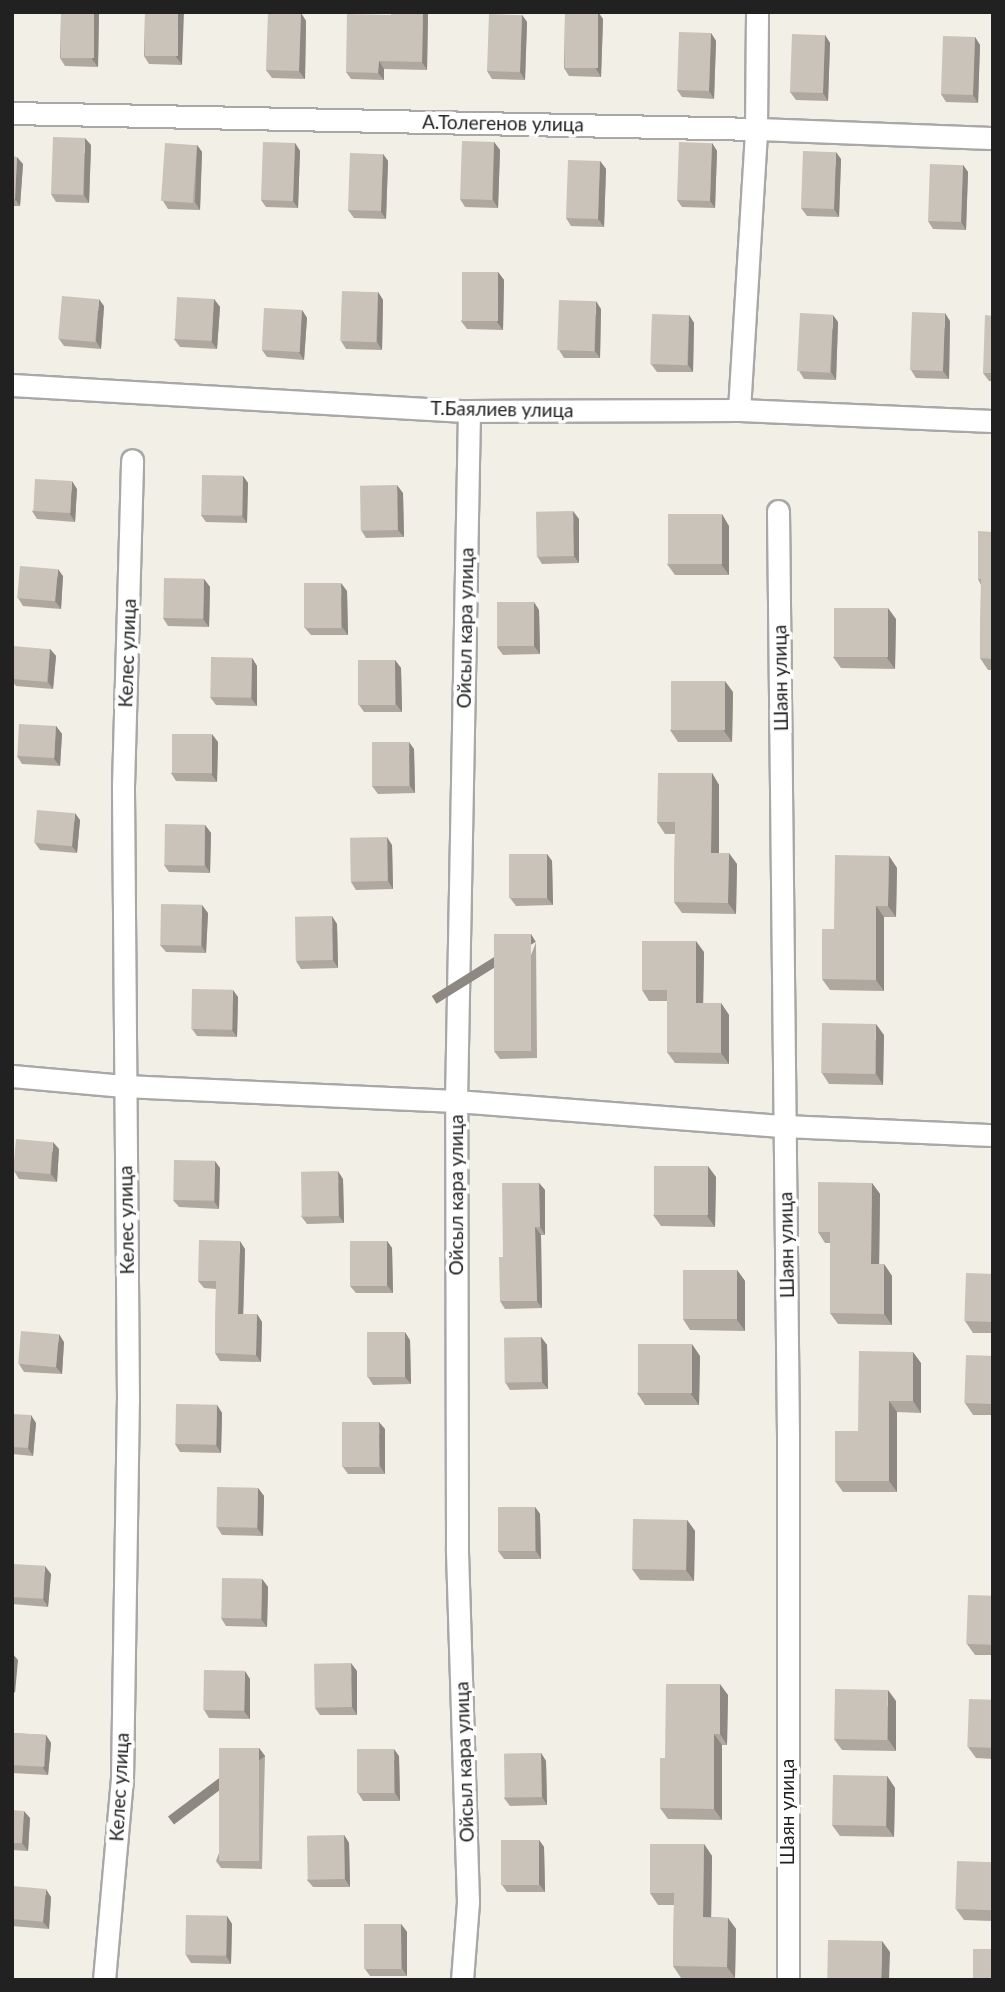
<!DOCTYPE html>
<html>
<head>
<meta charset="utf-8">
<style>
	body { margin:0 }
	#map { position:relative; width:1005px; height:1992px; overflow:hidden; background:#f2efe7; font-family:Lato,sans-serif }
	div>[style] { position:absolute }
	.roads { filter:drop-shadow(2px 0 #a8a8a8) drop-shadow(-2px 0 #a8a8a8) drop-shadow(0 2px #a8a8a8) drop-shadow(0 -2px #a8a8a8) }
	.street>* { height:21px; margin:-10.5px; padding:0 10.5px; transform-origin:10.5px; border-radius:10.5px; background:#fff }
	.wall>* { inset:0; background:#aea89f }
	.shaded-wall>* { inset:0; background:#8d8882; transform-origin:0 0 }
	.building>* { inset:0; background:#cac3b9; transform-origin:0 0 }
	span { translate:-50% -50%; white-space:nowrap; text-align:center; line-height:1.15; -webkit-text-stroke:7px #fff; paint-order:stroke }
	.street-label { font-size:19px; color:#212121 }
	.frame { position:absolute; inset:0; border:14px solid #212121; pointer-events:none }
</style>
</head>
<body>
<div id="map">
	<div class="roads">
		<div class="street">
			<i style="left:12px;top:113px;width:744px;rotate:1.23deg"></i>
			<i style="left:756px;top:129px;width:237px;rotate:2.2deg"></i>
			<i style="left:12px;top:385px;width:458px;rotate:3.3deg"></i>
			<i style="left:469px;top:411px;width:270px;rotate:-0.2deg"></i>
			<i style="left:739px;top:410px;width:254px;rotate:2.5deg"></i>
			<i style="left:739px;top:410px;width:282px;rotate:-86.5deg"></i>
			<i style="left:756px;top:129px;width:117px;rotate:-89.5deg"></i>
			<i style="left:778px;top:511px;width:927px;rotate:89.38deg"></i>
			<i style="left:788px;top:1438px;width:542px;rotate:90deg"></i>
			<i style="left:12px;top:1076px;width:112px;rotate:5.1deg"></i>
			<i style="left:124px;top:1086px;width:332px;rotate:2.6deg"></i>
			<i style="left:456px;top:1101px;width:329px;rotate:4.4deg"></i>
			<i style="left:784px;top:1126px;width:209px;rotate:2.5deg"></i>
			<i style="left:104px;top:1980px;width:203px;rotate:-84.9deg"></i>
			<i style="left:122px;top:1778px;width:378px;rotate:-89.1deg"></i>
			<i style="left:128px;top:1400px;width:614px;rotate:-90.47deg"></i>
			<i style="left:123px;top:786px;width:326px;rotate:-88.4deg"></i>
			<i style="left:462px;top:1980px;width:78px;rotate:-85.6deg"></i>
			<i style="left:468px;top:1902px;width:355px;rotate:-91.8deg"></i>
			<i style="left:457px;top:1547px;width:446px;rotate:-90.1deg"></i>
			<i style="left:456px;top:1101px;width:690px;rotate:-88.92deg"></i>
		</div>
	</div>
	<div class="wall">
		<i style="clip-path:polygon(61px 12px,99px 12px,98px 67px,65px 66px,60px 58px)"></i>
		<i style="clip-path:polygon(145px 12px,182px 65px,149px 64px,144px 56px)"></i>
		<i style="clip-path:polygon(391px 12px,428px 12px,427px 70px,384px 69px,384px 80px,351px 79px,346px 72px,391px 15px)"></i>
		<i style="clip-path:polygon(565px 12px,598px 12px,603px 19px,601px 77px,569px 76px,564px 68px)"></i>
		<i style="clip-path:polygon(301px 13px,306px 21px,305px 79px,272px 78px,266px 70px)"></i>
		<i style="clip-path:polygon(522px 15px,527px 22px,525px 80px,492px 79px,487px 71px)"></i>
		<i style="clip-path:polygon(711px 33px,716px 41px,714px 99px,682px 97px,677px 90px)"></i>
		<i style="clip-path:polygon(825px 35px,830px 43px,828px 101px,796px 100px,790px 92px)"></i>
		<i style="clip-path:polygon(975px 37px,980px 45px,978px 103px,946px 102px,941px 94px)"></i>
		<i style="clip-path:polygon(494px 142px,500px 150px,498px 208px,465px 207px,460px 199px)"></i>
		<i style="clip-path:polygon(295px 143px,300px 151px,298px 208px,266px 207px,261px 200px)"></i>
		<i style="clip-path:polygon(712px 143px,717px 151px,715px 208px,682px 207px,677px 200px)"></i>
		<i style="clip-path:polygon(91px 145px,89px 203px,56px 202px,51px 194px)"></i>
		<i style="clip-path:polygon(197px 145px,202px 152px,200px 210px,168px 209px,163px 201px)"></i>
		<i style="clip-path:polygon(383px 154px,388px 161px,386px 219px,354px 218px,348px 210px)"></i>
		<i style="clip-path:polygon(12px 156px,23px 164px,20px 206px,12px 206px)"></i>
		<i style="clip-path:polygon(841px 159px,839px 217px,807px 216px,801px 208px)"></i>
		<i style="clip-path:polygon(600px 161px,606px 169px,604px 227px,571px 226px,566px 218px)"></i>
		<i style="clip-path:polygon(963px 165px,968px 172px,966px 230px,933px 229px,928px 221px)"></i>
		<i style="clip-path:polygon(498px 272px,504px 280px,503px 330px,467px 329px,461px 321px)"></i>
		<i style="clip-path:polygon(378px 292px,383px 300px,382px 350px,346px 349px,341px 341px)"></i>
		<i style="clip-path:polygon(214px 299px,220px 307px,217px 349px,180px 347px,174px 339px)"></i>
		<i style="clip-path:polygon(104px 306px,101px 349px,64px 346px,59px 339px)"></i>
		<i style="clip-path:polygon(601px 309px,600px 358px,564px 358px,559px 350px)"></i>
		<i style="clip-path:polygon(302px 310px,307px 318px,304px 360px,267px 357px,262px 350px)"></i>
		<i style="clip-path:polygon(689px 315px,694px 323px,693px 372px,657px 372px,651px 364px)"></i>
		<i style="clip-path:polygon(993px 316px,993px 381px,989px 381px,983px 373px)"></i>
		<i style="clip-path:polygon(950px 321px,949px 379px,916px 378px,911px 370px)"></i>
		<i style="clip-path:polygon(838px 322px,836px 380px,804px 379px,799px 371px)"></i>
		<i style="clip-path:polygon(243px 476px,248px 483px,247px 523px,206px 522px,201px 515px)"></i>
		<i style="clip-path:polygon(77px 489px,75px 522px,37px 519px,32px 511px)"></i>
		<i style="clip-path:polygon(403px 493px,404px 537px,366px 538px,361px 530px)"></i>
		<i style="clip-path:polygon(579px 519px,579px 563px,542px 564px,537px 556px)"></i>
		<i style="clip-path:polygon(729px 526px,729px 575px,675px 575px,667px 564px)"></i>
		<i style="clip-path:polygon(993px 532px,993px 670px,988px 670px,980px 658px,981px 585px,978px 579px)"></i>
		<i style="clip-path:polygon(63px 576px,61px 609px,23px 606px,18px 598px)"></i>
		<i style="clip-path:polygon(204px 579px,210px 587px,209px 627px,168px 626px,163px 618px)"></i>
		<i style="clip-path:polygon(347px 591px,348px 635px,311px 635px,305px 628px)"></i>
		<i style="clip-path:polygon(539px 610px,540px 654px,503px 655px,497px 647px)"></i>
		<i style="clip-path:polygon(896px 619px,895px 669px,841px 668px,833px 657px)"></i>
		<i style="clip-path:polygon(50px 649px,56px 656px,53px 689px,16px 686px,12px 681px,12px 653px)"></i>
		<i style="clip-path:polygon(252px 658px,257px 666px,257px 706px,216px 705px,210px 697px)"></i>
		<i style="clip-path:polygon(395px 660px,401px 668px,402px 712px,364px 712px,359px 705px)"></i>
		<i style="clip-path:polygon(733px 692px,732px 742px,678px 742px,670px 730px)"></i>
		<i style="clip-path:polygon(56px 726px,62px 734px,60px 766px,22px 764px,17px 756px)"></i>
		<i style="clip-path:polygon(218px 742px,217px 782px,176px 781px,171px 773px)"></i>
		<i style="clip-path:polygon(414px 749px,415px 793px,378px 794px,372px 786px)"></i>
		<i style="clip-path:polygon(712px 773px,719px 785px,719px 853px,737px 864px,736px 914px,682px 913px,674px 902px,675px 834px,665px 834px,657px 822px)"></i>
		<i style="clip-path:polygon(80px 820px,77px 853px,40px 850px,35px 843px)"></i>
		<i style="clip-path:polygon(205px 825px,211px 833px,210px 873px,169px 872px,164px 865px)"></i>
		<i style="clip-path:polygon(392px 845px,393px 889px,356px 890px,351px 882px)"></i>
		<i style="clip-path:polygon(547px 854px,552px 861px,553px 905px,516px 906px,510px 898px)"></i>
		<i style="clip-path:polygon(889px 856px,897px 868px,896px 917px,884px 917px,884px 991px,830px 990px,822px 979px,834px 929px)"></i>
		<i style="clip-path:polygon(208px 913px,206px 953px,166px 952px,160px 945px)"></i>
		<i style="clip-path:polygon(337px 924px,338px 968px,301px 969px,296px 961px)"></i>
		<i style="clip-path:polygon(536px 942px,537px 1058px,500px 1059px,494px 1051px)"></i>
		<i style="clip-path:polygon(704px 952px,703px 1003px,721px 1003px,729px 1015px,729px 1064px,675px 1063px,667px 1052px,667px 1001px,649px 1001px,642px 990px)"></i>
		<i style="clip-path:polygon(238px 997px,237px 1037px,197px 1036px,192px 1029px)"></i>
		<i style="clip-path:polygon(884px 1035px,883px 1085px,829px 1084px,822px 1073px)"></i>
		<i style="clip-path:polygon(59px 1149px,57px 1182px,19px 1179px,14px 1171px)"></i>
		<i style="clip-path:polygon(220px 1168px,219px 1209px,179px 1207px,173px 1200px)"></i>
		<i style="clip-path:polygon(716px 1177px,715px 1227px,661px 1226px,653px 1215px)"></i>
		<i style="clip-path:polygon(343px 1179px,344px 1223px,307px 1224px,301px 1216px)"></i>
		<i style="clip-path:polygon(539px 1183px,545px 1190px,545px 1235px,541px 1235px,542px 1308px,505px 1309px,500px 1301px,503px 1257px)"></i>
		<i style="clip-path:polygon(872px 1183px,880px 1194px,879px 1264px,884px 1264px,892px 1276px,892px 1325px,838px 1324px,830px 1313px,830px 1243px,825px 1243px,818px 1232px)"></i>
		<i style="clip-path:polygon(387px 1241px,392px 1248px,393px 1293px,356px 1293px,350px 1286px)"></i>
		<i style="clip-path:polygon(245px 1249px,243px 1314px,257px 1314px,262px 1322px,261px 1362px,220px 1361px,215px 1353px,216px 1289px,204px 1288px,198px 1281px)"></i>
		<i style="clip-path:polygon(737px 1270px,745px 1281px,745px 1331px,690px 1330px,683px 1319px)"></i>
		<i style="clip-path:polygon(993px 1274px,993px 1333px,973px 1333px,965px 1321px)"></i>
		<i style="clip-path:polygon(541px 1337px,547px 1345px,548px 1389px,510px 1390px,505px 1382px)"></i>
		<i style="clip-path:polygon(410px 1340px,411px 1384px,373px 1385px,368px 1377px)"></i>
		<i style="clip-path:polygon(64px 1342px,62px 1374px,24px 1372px,19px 1364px)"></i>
		<i style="clip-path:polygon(700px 1356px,699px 1405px,645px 1405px,637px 1393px)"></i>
		<i style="clip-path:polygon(993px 1356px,993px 1415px,973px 1415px,965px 1403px)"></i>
		<i style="clip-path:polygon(921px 1363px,921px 1413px,897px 1412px,897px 1492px,843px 1492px,835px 1481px,858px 1431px)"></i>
		<i style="clip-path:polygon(217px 1405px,222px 1413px,221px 1453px,180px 1452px,175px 1444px)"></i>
		<i style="clip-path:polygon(12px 1414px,36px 1423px,33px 1456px,12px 1454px)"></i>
		<i style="clip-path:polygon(385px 1429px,385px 1474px,348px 1474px,343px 1467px)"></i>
		<i style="clip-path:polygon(258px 1488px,264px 1496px,263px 1536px,222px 1535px,217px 1527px)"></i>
		<i style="clip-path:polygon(535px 1507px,540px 1514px,541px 1559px,504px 1559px,498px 1551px)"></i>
		<i style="clip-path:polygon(687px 1520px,695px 1531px,694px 1581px,640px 1580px,632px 1569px)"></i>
		<i style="clip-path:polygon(12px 1564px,51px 1574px,48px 1607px,12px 1604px)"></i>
		<i style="clip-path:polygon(262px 1579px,268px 1587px,267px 1627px,226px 1626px,221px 1618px)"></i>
		<i style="clip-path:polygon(993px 1596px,993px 1655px,975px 1655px,967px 1644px)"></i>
		<i style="clip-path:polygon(357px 1671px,357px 1715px,320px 1715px,315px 1708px)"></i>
		<i style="clip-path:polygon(250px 1679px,250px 1719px,209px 1718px,204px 1710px)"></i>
		<i style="clip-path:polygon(728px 1695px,727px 1745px,722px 1745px,722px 1820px,668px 1819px,660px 1808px,665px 1758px)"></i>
		<i style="clip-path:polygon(993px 1700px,993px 1759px,976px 1758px,968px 1747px)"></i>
		<i style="clip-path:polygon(896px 1701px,896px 1751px,842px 1750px,834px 1739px)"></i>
		<i style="clip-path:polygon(12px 1733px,46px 1735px,51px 1743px,48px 1775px,12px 1773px)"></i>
		<i style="clip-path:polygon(259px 1748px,265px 1756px,262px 1869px,221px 1868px,216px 1861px)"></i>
		<i style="clip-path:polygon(541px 1753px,546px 1761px,547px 1805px,510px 1806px,504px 1798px)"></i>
		<i style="clip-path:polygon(399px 1756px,400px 1801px,363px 1801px,358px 1793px)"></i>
		<i style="clip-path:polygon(887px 1776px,895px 1788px,894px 1837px,840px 1836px,832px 1825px)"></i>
		<i style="clip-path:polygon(12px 1810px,30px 1818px,28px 1851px,12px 1850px)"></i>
		<i style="clip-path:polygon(344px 1835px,349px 1843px,350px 1887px,313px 1887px,307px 1880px)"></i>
		<i style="clip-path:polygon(539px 1840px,544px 1847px,545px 1892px,507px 1892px,502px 1885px)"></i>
		<i style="clip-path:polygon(704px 1844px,712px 1856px,711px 1917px,728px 1918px,736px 1929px,735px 1978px,681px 1978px,673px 1966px,674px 1905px,658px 1905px,650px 1893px)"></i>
		<i style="clip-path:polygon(993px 1862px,993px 1921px,964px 1920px,956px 1909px)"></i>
		<i style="clip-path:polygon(12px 1886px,51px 1897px,49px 1929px,12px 1926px)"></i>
		<i style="clip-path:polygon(227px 1916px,232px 1924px,231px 1964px,191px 1963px,186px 1955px)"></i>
		<i style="clip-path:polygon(401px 1924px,407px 1932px,407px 1976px,370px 1976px,365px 1969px)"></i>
	</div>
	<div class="shaded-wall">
		<i style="clip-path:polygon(94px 12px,99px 12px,98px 67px,92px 59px)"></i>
		<i style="clip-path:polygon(178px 12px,184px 12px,182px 65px,176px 57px)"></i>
		<i style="clip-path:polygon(423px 12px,428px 12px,427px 70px,422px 62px)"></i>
		<i style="clip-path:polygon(598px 12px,603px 19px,601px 77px,596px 69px)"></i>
		<i style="clip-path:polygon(301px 13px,306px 21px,305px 79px,299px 71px)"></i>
		<i style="clip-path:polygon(522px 15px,527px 22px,525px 80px,520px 72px)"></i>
		<i style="clip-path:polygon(711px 33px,716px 41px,714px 99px,709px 91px)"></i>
		<i style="clip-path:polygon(825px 35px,830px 43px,828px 101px,823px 93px)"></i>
		<i style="clip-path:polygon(975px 37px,980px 45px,978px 103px,973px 95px)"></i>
		<i style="clip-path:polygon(379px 61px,384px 69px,384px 80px,378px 73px)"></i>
		<i style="clip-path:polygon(85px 138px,91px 145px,89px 203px,84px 195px)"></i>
		<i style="clip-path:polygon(494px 142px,500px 150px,498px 208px,493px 200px)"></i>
		<i style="clip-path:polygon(295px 143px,300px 151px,298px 208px,293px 201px)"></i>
		<i style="clip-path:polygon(712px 143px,717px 151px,715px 208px,710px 201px)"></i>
		<i style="clip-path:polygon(197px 145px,202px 152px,200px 210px,195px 202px)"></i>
		<i style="clip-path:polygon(836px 152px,841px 159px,839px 217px,834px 209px)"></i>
		<i style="clip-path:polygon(383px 154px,388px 161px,386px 219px,381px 212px)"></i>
		<i style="clip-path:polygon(17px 157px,23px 164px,20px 206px,15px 199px)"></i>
		<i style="clip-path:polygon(600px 161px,606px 169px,604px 227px,598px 219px)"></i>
		<i style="clip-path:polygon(963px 165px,968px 172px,966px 230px,961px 222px)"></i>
		<i style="clip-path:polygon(498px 272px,504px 280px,503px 330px,497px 322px)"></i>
		<i style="clip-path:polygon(378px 292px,383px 300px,382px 350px,377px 342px)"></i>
		<i style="clip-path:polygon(99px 299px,104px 306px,101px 349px,96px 341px)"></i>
		<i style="clip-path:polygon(214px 299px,220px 307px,217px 349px,211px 341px)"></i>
		<i style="clip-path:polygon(596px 301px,601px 309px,600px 358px,595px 351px)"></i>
		<i style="clip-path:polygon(302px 310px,307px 318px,304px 360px,299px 352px)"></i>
		<i style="clip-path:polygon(945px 313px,950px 321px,949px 379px,943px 371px)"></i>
		<i style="clip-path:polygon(689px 315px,694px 323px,693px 372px,688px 365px)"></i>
		<i style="clip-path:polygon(833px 315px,838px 322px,836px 380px,831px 372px)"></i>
		<i style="clip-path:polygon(243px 476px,248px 483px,247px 523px,242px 516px)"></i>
		<i style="clip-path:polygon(72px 481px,77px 489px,75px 522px,70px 514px)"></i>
		<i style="clip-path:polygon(397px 485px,403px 493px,404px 537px,398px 530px)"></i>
		<i style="clip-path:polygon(573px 511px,579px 519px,579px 563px,574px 556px)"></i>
		<i style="clip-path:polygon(722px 514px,729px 526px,729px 575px,721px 564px)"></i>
		<i style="clip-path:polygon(58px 569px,63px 576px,61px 609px,55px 601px)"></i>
		<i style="clip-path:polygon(204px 579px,210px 587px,209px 627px,203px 619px)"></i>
		<i style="clip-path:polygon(341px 583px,347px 591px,348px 635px,342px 627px)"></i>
		<i style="clip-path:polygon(534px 602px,539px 610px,540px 654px,534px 646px)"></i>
		<i style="clip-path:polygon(888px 608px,896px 619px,895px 669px,887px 658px)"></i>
		<i style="clip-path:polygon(50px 649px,56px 656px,53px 689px,48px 682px)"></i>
		<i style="clip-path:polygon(252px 658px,257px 666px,257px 706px,251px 698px)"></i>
		<i style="clip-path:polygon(395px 660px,401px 668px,402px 712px,396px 704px)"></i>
		<i style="clip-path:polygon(725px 681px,733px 692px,732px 742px,724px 731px)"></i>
		<i style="clip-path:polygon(56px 726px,62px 734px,60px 766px,54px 759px)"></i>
		<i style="clip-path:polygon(212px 734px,218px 742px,217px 782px,212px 775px)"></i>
		<i style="clip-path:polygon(409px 742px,414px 749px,415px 793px,410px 786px)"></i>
		<i style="clip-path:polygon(712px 773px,719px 785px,719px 864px,711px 853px)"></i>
		<i style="clip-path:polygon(75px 813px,80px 820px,77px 853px,72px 846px)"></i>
		<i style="clip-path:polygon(205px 825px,211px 833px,210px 873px,205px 865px)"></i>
		<i style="clip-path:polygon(387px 837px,392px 845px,393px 889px,388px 881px)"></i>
		<i style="clip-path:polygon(729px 853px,737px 864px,736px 914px,728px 903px)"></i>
		<i style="clip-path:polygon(547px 854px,552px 861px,553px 905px,547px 898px)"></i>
		<i style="clip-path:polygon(889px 856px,897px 868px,896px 917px,888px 906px)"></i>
		<i style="clip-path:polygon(202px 905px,208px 913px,206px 953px,201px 945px)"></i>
		<i style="clip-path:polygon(876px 906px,884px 917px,884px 991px,876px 980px)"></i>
		<i style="clip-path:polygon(332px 916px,337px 924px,338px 968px,333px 960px)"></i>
		<i style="left:531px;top:934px;width:9px;height:117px;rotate:58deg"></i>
		<i style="clip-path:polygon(696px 941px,704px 952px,703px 1014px,696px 1003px)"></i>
		<i style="clip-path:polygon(233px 990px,238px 997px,237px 1037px,232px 1030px)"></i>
		<i style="clip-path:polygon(721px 1003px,729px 1015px,729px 1064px,721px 1053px)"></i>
		<i style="clip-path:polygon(876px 1024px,884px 1035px,883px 1085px,876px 1074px)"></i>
		<i style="clip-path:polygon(53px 1142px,59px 1149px,57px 1182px,51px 1174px)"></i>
		<i style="clip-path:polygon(215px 1161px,220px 1168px,219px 1209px,214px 1201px)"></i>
		<i style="clip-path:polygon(708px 1166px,716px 1177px,715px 1227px,707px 1216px)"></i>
		<i style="clip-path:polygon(338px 1171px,343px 1179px,344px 1223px,339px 1216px)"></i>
		<i style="clip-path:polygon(539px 1183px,545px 1190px,545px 1235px,540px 1227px)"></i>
		<i style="clip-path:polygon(872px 1183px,880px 1194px,879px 1275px,871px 1264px)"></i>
		<i style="clip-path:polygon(535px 1227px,541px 1235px,542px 1308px,537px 1301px)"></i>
		<i style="clip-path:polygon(240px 1241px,245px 1249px,243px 1322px,238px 1314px)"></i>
		<i style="clip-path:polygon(387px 1241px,392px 1248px,393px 1293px,387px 1285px)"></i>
		<i style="clip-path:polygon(884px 1264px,892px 1276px,892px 1325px,884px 1314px)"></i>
		<i style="clip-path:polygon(737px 1270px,745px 1281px,745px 1331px,737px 1320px)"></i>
		<i style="clip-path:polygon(257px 1314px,262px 1322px,261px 1362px,256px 1355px)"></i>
		<i style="clip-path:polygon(405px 1332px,410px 1340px,411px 1384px,405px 1377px)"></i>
		<i style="clip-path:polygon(59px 1334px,64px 1342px,62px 1374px,56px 1367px)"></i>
		<i style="clip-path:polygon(541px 1337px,547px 1345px,548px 1389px,542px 1382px)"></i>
		<i style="clip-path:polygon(692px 1344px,700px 1356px,699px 1405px,691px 1394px)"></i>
		<i style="clip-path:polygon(913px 1352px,921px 1363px,921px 1413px,913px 1401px)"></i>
		<i style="clip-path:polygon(889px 1401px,897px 1412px,897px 1492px,889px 1481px)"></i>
		<i style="clip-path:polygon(217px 1405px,222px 1413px,221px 1453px,216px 1445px)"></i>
		<i style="clip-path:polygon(31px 1415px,36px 1423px,33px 1456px,28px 1448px)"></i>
		<i style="clip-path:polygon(379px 1422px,385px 1429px,385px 1474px,380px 1466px)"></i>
		<i style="clip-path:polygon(258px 1488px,264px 1496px,263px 1536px,257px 1528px)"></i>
		<i style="clip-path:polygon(535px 1507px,540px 1514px,541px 1559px,536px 1551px)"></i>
		<i style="clip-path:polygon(687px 1520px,695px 1531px,694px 1581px,686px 1570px)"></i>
		<i style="clip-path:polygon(45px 1566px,51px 1574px,48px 1607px,43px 1599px)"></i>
		<i style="clip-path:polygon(262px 1579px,268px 1587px,267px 1627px,261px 1619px)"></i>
		<i style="clip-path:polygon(12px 1653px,18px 1660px,15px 1693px,12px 1689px)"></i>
		<i style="clip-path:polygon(351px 1663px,357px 1671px,357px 1715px,352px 1707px)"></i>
		<i style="clip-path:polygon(245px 1671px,250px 1679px,250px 1719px,244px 1711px)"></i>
		<i style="clip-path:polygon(720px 1684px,728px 1695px,727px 1745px,720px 1734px)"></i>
		<i style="clip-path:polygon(888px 1690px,896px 1701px,896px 1751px,888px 1739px)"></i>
		<i style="clip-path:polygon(714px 1734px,722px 1745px,722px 1820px,714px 1809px)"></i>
		<i style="clip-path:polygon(46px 1735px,51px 1743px,48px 1775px,43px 1768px)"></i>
		<i style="left:259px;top:1748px;width:10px;height:114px;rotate:53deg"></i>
		<i style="clip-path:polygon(394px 1749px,399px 1756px,400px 1801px,395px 1793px)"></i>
		<i style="clip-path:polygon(541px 1753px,546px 1761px,547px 1805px,542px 1797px)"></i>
		<i style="clip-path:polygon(887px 1776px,895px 1788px,894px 1837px,886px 1826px)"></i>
		<i style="clip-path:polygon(24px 1811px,30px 1818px,28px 1851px,22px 1843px)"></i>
		<i style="clip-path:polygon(344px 1835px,349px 1843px,350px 1887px,345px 1879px)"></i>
		<i style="clip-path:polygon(539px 1840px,544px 1847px,545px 1892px,539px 1884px)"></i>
		<i style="clip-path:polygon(704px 1844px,712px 1856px,711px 1928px,703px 1917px)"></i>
		<i style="clip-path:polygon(46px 1889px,51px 1897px,49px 1929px,43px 1922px)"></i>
		<i style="clip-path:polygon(227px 1916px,232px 1924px,231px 1964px,226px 1956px)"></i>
		<i style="clip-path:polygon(728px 1918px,736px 1929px,735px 1978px,727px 1967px)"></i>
		<i style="clip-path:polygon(401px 1924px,407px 1932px,407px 1976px,402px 1968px)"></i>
		<i style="clip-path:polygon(882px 1941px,890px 1952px,889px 1980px,881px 1980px)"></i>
	</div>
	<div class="building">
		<i style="left:61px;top:12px;width:33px;height:46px"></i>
		<i style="left:145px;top:12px;width:33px;height:44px"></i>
		<i style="left:268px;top:12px;width:33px;height:58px;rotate:2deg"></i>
		<i style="clip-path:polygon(391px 12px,423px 12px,422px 62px,379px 61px,378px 73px,346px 72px,347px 14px,391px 15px)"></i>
		<i style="left:565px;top:12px;width:33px;height:56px"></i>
		<i style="left:489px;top:14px;width:33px;height:57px;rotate:2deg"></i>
		<i style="left:679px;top:32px;width:32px;height:58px;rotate:2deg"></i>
		<i style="left:792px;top:34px;width:33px;height:58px;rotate:2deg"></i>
		<i style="left:943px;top:36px;width:32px;height:58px;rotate:2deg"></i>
		<i style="left:53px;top:137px;width:32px;height:57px;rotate:2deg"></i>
		<i style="left:462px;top:141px;width:32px;height:58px;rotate:2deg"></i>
		<i style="left:263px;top:142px;width:32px;height:58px;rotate:2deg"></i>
		<i style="left:679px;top:142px;width:33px;height:58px;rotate:2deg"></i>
		<i style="left:165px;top:143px;width:32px;height:58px;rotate:4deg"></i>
		<i style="left:803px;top:151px;width:33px;height:57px;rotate:2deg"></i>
		<i style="left:350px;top:153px;width:33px;height:57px;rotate:2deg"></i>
		<i style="clip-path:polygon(12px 156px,17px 157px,15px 199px,12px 199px)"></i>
		<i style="left:568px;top:160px;width:32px;height:58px;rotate:2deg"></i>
		<i style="left:930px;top:164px;width:33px;height:57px;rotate:2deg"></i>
		<i style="left:462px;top:272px;width:36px;height:49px"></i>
		<i style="left:342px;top:291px;width:36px;height:50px;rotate:2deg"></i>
		<i style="left:62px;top:296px;width:37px;height:43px;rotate:5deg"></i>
		<i style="left:177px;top:297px;width:37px;height:42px;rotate:3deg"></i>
		<i style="left:559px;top:300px;width:37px;height:50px;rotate:2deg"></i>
		<i style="left:264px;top:308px;width:38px;height:42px;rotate:3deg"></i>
		<i style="left:912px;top:312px;width:33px;height:58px;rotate:2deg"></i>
		<i style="left:800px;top:313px;width:33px;height:58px;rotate:3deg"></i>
		<i style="left:652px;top:314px;width:37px;height:50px;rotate:2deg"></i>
		<i style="clip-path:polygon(985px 315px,993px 316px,993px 373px,983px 373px)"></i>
		<i style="left:202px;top:475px;width:41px;height:40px;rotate:1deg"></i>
		<i style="left:35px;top:479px;width:37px;height:32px;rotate:3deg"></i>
		<i style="left:397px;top:485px;width:45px;height:37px;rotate:89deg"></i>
		<i style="left:573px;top:511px;width:45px;height:37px;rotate:89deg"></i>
		<i style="left:668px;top:514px;width:54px;height:50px"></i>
		<i style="clip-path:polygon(978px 531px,993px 532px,993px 659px,980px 658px,981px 579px,978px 579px)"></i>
		<i style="left:20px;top:566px;width:38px;height:32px;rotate:5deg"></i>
		<i style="left:164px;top:578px;width:40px;height:40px;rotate:1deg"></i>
		<i style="left:304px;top:583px;width:37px;height:45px"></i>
		<i style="left:534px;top:602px;width:44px;height:37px;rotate:90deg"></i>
		<i style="left:834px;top:608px;width:54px;height:49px"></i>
		<i style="left:13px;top:646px;width:37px;height:33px;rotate:5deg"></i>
		<i style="left:211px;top:657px;width:41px;height:40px;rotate:1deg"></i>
		<i style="left:358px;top:660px;width:37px;height:45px"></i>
		<i style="left:671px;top:681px;width:54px;height:49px"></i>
		<i style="left:19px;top:724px;width:37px;height:32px;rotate:3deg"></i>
		<i style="left:172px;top:734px;width:40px;height:39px"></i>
		<i style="left:372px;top:742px;width:37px;height:44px"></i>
		<i style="clip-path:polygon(658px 773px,712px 773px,711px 853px,729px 853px,728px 903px,674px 902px,675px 822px,657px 822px)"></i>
		<i style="left:37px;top:810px;width:38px;height:33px;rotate:5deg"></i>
		<i style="left:165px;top:824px;width:40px;height:41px;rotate:1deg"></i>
		<i style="left:387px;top:837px;width:44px;height:37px;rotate:89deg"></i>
		<i style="left:509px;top:854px;width:38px;height:44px"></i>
		<i style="clip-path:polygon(835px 855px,889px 856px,888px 906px,876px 906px,876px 980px,822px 979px,822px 929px,834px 929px)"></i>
		<i style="left:161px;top:904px;width:41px;height:41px;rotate:1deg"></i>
		<i style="left:332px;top:916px;width:44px;height:37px;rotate:89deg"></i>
		<i style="left:531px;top:934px;width:117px;height:37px;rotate:90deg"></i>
		<i style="clip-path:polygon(642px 941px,696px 941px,696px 1003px,721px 1003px,721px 1053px,667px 1052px,667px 990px,642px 990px)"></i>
		<i style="left:192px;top:989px;width:41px;height:40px;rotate:1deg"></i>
		<i style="left:822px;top:1023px;width:54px;height:50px;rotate:1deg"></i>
		<i style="left:16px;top:1139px;width:37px;height:32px;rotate:5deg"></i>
		<i style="left:174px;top:1160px;width:41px;height:40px;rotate:1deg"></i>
		<i style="left:654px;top:1166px;width:54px;height:49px"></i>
		<i style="left:338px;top:1171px;width:45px;height:37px;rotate:89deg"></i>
		<i style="clip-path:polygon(818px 1182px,872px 1183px,871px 1264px,884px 1264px,884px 1314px,830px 1313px,830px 1232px,818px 1232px)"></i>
		<i style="clip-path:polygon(502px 1183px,539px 1183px,540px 1227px,535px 1227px,537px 1301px,500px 1301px,499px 1257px,503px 1257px)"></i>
		<i style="clip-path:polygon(199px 1240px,240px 1241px,238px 1314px,257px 1314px,256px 1355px,215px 1353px,216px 1281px,198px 1281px)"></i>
		<i style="left:350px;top:1241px;width:37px;height:45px"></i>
		<i style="left:683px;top:1270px;width:54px;height:49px"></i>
		<i style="left:966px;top:1273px;width:27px;height:48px;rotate:2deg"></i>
		<i style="left:21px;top:1331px;width:38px;height:33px;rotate:5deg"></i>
		<i style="left:405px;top:1332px;width:45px;height:38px;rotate:90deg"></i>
		<i style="left:541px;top:1337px;width:45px;height:37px;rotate:89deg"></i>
		<i style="left:638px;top:1344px;width:54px;height:49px"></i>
		<i style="clip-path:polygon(859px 1351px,913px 1352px,913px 1401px,889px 1401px,889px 1481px,835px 1481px,835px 1431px,858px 1431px)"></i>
		<i style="left:966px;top:1355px;width:27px;height:48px;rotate:2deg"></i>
		<i style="left:176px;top:1404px;width:41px;height:40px;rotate:1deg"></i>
		<i style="clip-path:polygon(12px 1414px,31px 1415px,28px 1448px,12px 1447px)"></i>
		<i style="left:342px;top:1422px;width:37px;height:45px"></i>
		<i style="left:217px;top:1487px;width:41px;height:40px;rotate:1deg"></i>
		<i style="left:498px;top:1507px;width:37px;height:44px"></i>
		<i style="left:633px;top:1519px;width:54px;height:50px;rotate:1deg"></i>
		<i style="left:12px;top:1564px;width:33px;height:33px;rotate:3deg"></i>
		<i style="left:222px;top:1578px;width:40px;height:40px;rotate:1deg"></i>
		<i style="left:968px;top:1595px;width:25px;height:49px;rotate:2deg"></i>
		<i style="left:351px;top:1663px;width:44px;height:37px;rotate:89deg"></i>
		<i style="left:204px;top:1670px;width:41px;height:40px;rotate:1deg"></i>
		<i style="clip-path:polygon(666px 1684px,720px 1684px,720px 1734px,714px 1734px,714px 1809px,660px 1808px,660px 1758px,665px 1758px)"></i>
		<i style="left:835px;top:1689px;width:53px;height:50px;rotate:1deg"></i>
		<i style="left:969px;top:1699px;width:24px;height:48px;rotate:2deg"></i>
		<i style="left:12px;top:1733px;width:34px;height:32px;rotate:3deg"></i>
		<i style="left:219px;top:1748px;width:40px;height:113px"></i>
		<i style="left:357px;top:1749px;width:37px;height:44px"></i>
		<i style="left:541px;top:1753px;width:44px;height:37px;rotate:89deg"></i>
		<i style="left:833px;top:1775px;width:54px;height:50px;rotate:1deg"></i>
		<i style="clip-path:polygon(12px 1810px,24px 1811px,22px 1843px,12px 1843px)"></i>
		<i style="left:344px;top:1835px;width:44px;height:37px;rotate:89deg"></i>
		<i style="left:501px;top:1840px;width:38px;height:45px"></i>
		<i style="clip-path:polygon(650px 1844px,704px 1844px,703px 1917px,728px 1918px,727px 1967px,673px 1966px,674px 1893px,650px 1893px)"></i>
		<i style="left:957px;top:1861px;width:36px;height:48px;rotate:2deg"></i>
		<i style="left:12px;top:1886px;width:34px;height:33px;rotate:5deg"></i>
		<i style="left:186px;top:1915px;width:41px;height:40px;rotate:1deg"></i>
		<i style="left:364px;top:1924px;width:37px;height:45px"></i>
		<i style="left:828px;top:1940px;width:54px;height:40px;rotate:1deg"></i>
		<i style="left:973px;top:1949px;width:20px;height:31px"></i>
	</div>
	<div class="street-label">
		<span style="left:503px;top:123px;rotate:1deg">А.Толегенов улица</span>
		<span style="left:502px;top:409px;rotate:1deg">Т.Баялиев улица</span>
		<span style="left:465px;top:628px;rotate:-89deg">Ойсыл кара улица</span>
		<span style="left:127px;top:653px;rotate:-88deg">Келес улица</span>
		<span style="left:780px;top:678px;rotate:-91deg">Шаян улица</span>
		<span style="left:456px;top:1195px;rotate:-90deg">Ойсыл кара улица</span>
		<span style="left:126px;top:1220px;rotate:-91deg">Келес улица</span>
		<span style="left:786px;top:1245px;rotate:-91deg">Шаян улица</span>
		<span style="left:464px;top:1762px;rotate:-92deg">Ойсыл кара улица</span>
		<span style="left:119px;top:1787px;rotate:-87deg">Келес улица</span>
		<span style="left:787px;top:1812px;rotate:-90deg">Шаян улица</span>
	</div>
	<div class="frame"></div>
</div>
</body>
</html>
